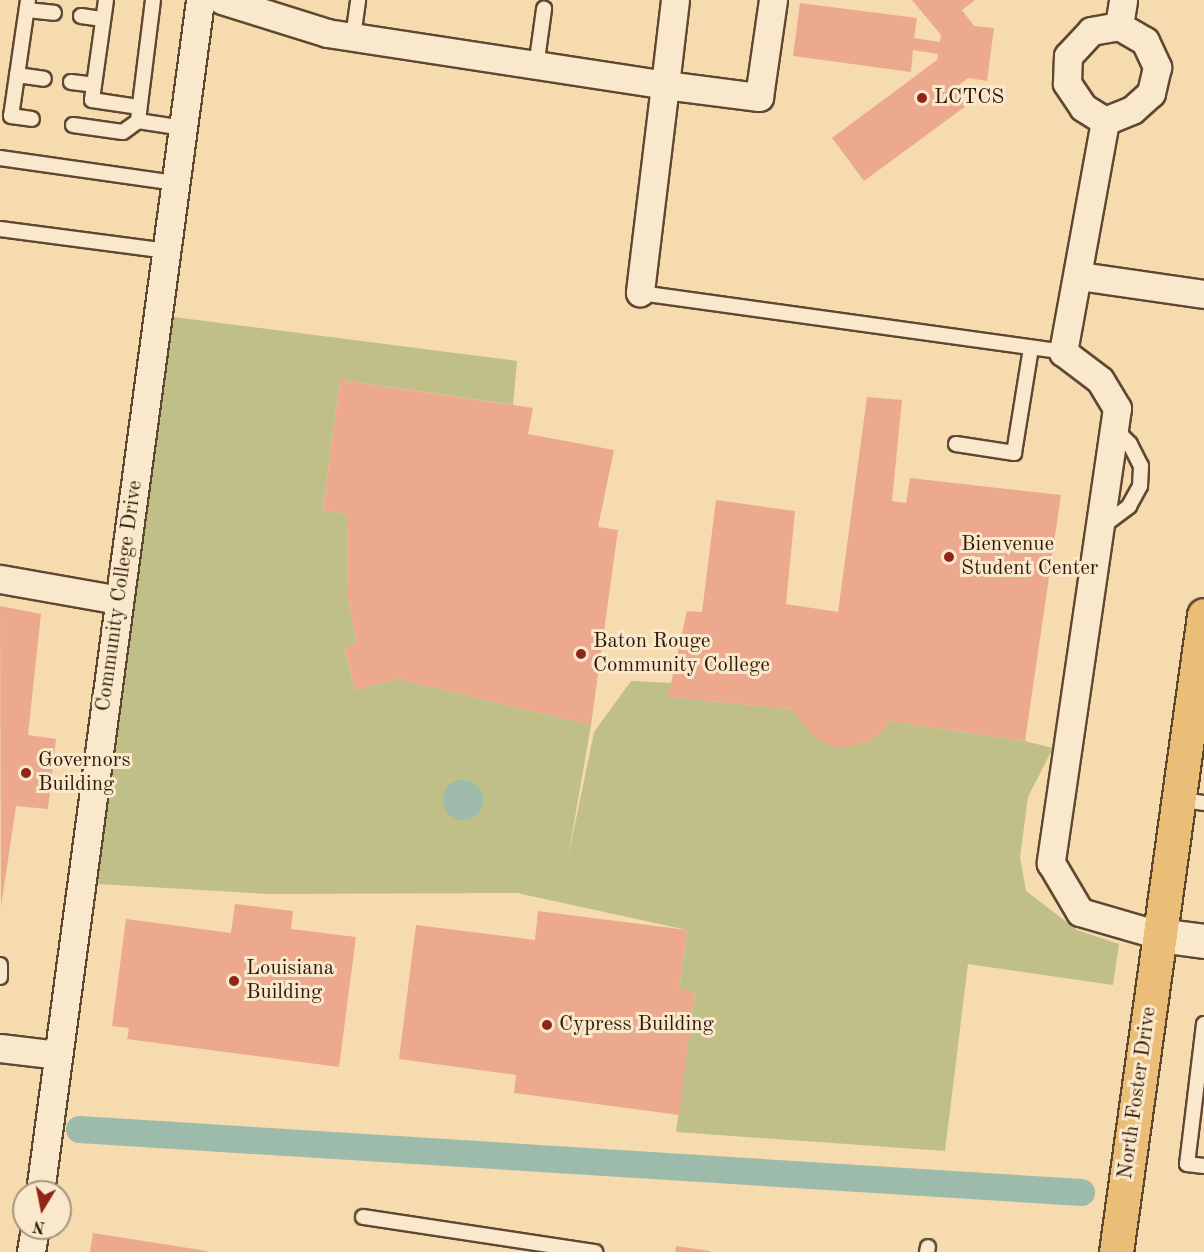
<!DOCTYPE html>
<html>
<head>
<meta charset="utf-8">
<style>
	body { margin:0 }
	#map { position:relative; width:1204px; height:1252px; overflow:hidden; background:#f6dbaf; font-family:"Old Standard TT",serif }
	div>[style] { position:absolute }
	.green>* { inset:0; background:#c0bf88 }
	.water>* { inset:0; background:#9dbbab }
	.round { border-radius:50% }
	.canal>* { height:27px; margin:-13.5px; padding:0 13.5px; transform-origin:13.5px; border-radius:13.5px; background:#9dbbab }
	.building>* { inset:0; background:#eca98d }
	.roads { filter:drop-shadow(2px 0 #5f4831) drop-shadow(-2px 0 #5f4831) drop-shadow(0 2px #5f4831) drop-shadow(0 -2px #5f4831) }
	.lane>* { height:14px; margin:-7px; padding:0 7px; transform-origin:7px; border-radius:7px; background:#f9e8cb }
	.street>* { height:27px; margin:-13.5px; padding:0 13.5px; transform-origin:13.5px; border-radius:13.5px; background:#f9e8cb }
	.secondary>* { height:33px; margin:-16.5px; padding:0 16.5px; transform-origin:16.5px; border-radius:16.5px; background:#f9e8cb }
	.primary>* { height:33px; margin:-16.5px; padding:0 16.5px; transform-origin:16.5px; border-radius:16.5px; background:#ebbe78 }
	.dots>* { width:16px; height:16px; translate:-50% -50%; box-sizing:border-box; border:3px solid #f9e8cb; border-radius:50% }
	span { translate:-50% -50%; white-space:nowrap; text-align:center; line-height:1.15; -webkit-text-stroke:6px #f9e8cb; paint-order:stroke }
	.poi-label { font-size:21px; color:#2d1707 }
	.left { translate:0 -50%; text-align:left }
	.street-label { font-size:21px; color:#2d1707 }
	.north { position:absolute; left:12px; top:1180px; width:60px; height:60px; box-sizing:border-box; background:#f9e8cb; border:2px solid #a7947d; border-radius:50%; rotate:190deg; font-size:16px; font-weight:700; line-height:24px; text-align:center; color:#2d1707 }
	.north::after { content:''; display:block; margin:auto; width:21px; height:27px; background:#8f2418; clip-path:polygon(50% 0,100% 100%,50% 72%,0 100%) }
</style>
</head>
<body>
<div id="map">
	<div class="green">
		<i style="clip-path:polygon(158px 315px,517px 361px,513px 405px,340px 380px,323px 510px,348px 514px,347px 595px,357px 643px,345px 649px,355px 690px,398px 679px,591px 725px,568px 858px,594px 732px,631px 681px,672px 683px,669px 697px,791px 709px,835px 747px,866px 743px,885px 729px,889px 721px,1025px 741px,1053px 748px,1028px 797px,1020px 857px,1026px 891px,1077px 930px,1119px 944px,1113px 985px,968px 964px,945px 1151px,676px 1132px,695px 992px,679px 989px,687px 930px,517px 893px,267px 894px,81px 883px)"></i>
	</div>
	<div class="water">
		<i class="round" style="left:443px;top:780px;width:40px;height:40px"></i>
	</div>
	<div class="canal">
		<i style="left:79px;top:1129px;width:1004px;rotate:3.6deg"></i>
	</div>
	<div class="building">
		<i style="clip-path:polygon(912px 0,975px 0,962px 10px,974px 26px,994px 28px,987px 81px,968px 78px,953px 90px,966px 106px,864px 181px,832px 138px,937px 60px,938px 54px,913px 50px,911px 72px,793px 56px,800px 3px,917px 18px,914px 38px,940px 42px,941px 35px)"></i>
		<i style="clip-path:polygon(340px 380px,533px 408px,528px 434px,614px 450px,598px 527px,618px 530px,591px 725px,398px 679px,355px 690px,345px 648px,357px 643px,347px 595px,348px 514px,323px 510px)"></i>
		<i style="clip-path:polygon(867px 397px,902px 400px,892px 501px,906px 503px,910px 478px,1061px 495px,1025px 741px,889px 721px,885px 729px,866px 743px,835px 748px,814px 737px,791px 709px,668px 697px,687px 611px,702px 612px,716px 500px,795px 511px,786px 604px,838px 612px)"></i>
		<i style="clip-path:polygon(0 606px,41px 614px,28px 735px,56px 739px,48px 809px,16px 806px,1px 907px)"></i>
		<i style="clip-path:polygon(235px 904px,293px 911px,291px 929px,356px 937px,339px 1067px,127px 1039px,129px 1028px,112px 1026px,126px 919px,231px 933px)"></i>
		<i style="clip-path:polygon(538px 911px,687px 930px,679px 989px,695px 991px,679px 1115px,514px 1093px,516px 1075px,399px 1059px,416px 925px,535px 940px)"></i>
		<i style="clip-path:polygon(93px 1233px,207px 1251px,207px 1252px,90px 1252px)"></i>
		<i style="clip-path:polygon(676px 1246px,710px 1251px,710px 1252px,675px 1252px)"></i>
	</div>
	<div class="roads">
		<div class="lane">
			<i style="left:28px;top:0;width:117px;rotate:98.3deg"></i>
			<i style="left:11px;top:116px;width:21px;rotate:8deg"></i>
			<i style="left:106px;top:0;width:101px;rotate:98deg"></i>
			<i style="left:92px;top:100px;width:48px;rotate:8.5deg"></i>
			<i style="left:153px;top:0;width:122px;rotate:97.1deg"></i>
			<i style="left:138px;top:121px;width:46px;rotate:8.8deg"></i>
			<i style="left:27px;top:10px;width:27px;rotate:6deg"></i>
			<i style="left:81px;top:16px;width:22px;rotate:8deg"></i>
			<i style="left:353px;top:37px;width:37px;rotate:-82deg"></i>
			<i style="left:536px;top:67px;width:59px;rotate:-82.1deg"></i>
			<i style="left:17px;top:75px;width:27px;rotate:8deg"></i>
			<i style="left:71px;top:82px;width:23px;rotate:7deg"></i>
			<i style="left:73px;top:125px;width:50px;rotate:8deg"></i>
			<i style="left:123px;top:132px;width:19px;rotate:-36deg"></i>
			<i style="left:0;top:158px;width:178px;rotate:8.1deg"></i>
			<i style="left:0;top:229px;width:167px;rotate:7.5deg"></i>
			<i style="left:640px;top:293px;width:427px;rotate:7.9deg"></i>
			<i style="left:956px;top:444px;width:59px;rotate:8.8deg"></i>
			<i style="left:1014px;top:453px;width:106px;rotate:-80.8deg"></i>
			<i style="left:1099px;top:529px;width:38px;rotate:-37deg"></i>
			<i style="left:1129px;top:506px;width:23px;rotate:-61deg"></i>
			<i style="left:1140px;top:486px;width:20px;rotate:-87deg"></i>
			<i style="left:1141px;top:466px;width:25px;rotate:-117deg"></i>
			<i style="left:1130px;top:444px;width:23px;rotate:-135deg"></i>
			<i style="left:1178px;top:799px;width:26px;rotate:9deg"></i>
			<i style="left:0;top:965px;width:12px;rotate:90deg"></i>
			<i style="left:1204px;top:1024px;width:141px;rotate:96.9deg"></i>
			<i style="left:1187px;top:1164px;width:17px;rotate:7deg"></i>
			<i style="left:363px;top:1217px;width:235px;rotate:8.6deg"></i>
			<i style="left:927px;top:1252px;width:5px;rotate:-79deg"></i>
		</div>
		<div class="street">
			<i style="left:222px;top:0;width:110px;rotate:17.4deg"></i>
			<i style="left:327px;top:33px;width:342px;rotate:8.7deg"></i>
			<i style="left:665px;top:85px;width:209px;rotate:96.9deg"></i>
			<i style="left:675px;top:0;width:86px;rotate:96.7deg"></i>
			<i style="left:665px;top:85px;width:95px;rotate:7.3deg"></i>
			<i style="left:759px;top:97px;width:98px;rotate:-81.8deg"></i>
			<i style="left:1119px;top:26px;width:30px;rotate:30deg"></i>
			<i style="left:1145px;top:41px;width:29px;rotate:65deg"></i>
			<i style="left:1157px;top:67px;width:27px;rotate:103deg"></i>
			<i style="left:1151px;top:93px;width:25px;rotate:138deg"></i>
			<i style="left:1132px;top:110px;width:29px;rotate:158deg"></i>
			<i style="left:1105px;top:121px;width:26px;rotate:-148deg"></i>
			<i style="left:1083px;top:107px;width:29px;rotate:-124deg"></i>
			<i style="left:1067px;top:83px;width:27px;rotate:-88deg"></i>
			<i style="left:1068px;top:56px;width:34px;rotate:-47deg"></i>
			<i style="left:1091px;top:31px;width:28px;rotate:-10deg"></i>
			<i style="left:1119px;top:26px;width:26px;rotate:-81deg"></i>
			<i style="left:1105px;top:121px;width:235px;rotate:100.3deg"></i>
			<i style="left:1063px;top:352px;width:46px;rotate:37.1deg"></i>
			<i style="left:1100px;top:380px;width:33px;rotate:59deg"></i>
			<i style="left:1117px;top:408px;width:460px;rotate:98.3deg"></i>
			<i style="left:1051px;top:863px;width:57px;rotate:59.4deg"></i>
			<i style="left:1080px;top:912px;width:82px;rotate:16.2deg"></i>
			<i style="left:1080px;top:276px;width:125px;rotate:8.3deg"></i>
			<i style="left:0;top:579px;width:121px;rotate:10deg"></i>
			<i style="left:0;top:1048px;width:58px;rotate:6.9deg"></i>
			<i style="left:40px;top:1192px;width:1203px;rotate:-82.35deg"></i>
			<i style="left:31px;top:1252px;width:24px;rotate:-81deg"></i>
		</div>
		<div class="secondary">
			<i style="left:1159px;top:935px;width:45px;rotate:7.6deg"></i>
		</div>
		<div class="primary">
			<i style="left:1116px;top:1252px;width:643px;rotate:-82.13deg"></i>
		</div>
	</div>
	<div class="dots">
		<i style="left:922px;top:98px;background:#8f2418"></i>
		<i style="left:949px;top:557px;background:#8f2418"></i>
		<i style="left:581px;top:654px;background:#8f2418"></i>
		<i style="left:26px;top:773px;background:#8f2418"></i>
		<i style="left:234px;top:981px;background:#8f2418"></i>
		<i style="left:547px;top:1025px;background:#8f2418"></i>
	</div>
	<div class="poi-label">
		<span class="left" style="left:934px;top:98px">LCTCS</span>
		<span class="left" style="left:961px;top:557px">Bienvenue<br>Student Center</span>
		<span class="left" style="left:593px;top:654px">Baton Rouge<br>Community College</span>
		<span class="left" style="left:38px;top:773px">Governors<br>Building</span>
		<span class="left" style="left:246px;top:981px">Louisiana<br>Building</span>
		<span class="left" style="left:559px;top:1025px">Cypress Building</span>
	</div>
	<div class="street-label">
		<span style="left:120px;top:596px;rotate:-82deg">Community College Drive</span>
		<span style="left:1138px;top:1093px;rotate:-82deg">North Foster Drive</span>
	</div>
	<div class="north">N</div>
</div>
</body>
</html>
